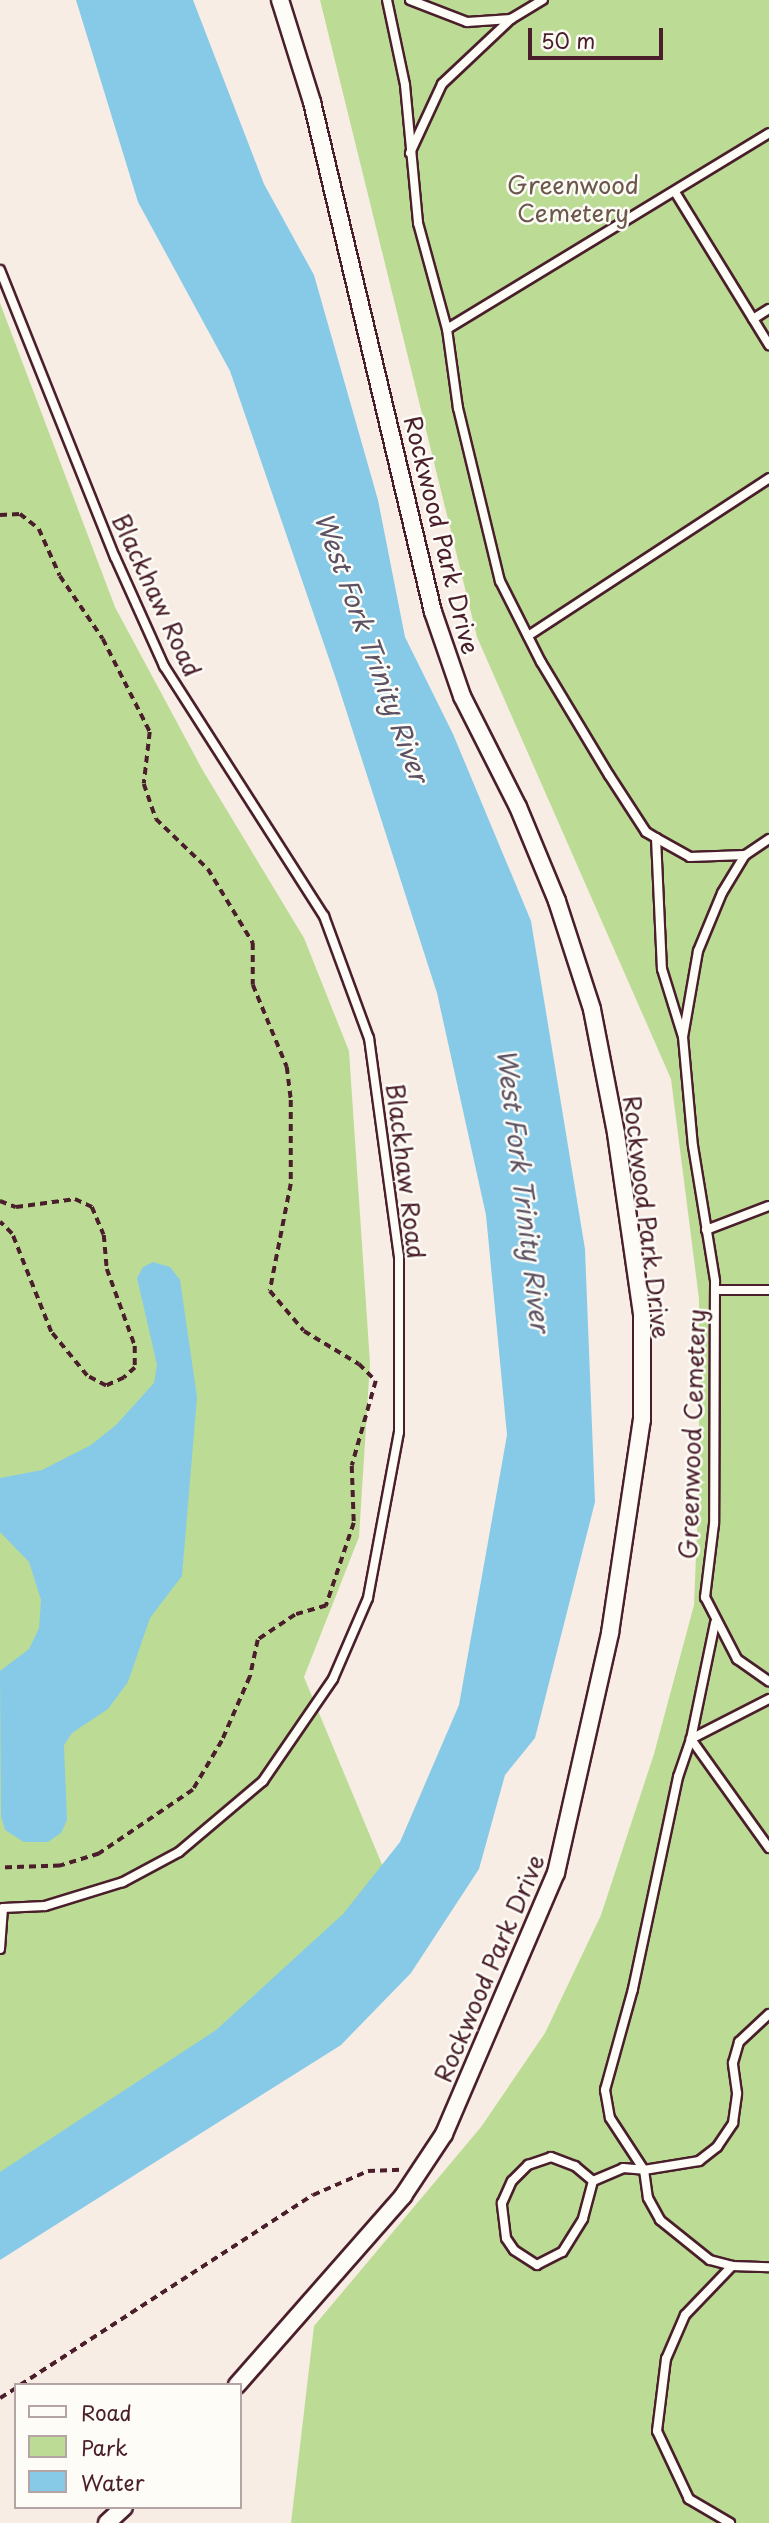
<!DOCTYPE html>
<html>
<head>
<meta charset="utf-8">
<style>
	body { margin:0 }
	#map { position:relative; width:769px; height:2523px; overflow:hidden; background:#f8ede4; font-family:"Playpen Sans",sans-serif }
	div>[style] { position:absolute }
	.green>* { inset:0; background:#bcdc95 }
	.water>* { inset:0; background:#87cae8 }
	.path>* { height:3.5px; margin-top:-1.75px; transform-origin:0; background:repeating-linear-gradient(90deg,#4a1f2b 0 7px,transparent 0 12px) }
	.roads { filter:drop-shadow(2px 0 #4a1f2b) drop-shadow(-2px 0 #4a1f2b) drop-shadow(0 2px #4a1f2b) drop-shadow(0 -2px #4a1f2b) }
	.lane>* { height:8px; margin:-4px; padding:0 4px; transform-origin:4px; border-radius:4px; background:#fdfcf7 }
	.street>* { height:16px; margin:-8px; padding:0 8px; transform-origin:8px; border-radius:8px; background:#fdfcf7 }
	span { translate:-50% -50%; white-space:nowrap; text-align:center; line-height:1.15; -webkit-text-stroke:5px #fdfcf7; paint-order:stroke }
	.park-label { font-size:24px; color:#6c584b }
	.street-label { font-size:24px; color:#4a1f2b }
	.water-label { font-size:26px; color:#5c5264; font-style:italic }
	.legend { position:absolute; left:14px; top:2383px; width:228px; height:126px; box-sizing:border-box; background:#fdfcf7; border:2px solid #b5a4a5; margin:0; padding:9px 12px; list-style:none; font-size:21px; color:#4a1f2b }
	.legend li { display:flex; align-items:center; gap:14px; height:35px }
	.legend b { width:35px; border:2px solid #b5a4a5 }
	.scale { position:absolute; left:528px; top:28px; width:135px; height:32px; box-sizing:border-box; border:4px solid #4a1f2b; border-top:0; padding-left:9px; font-size:21px; line-height:24px; white-space:nowrap; color:#4a1f2b; -webkit-text-stroke:5px #fdfcf7; paint-order:stroke }
</style>
</head>
<body>
<div id="map">
	<div class="green">
		<i style="clip-path:polygon(320px 0,769px 0,769px 2523px,291px 2523px,314px 2326px,481px 2127px,545px 2033px,601px 1915px,654px 1754px,694px 1605px,699px 1482px,699px 1299px,671px 1079px,477px 637px)"></i>
		<i style="clip-path:polygon(0 303px,115px 607px,202px 769px,304px 938px,349px 1051px,370px 1363px,359px 1537px,304px 1677px,386px 1874px,298px 1985px,0 2180px)"></i>
	</div>
	<div class="water">
		<i style="clip-path:polygon(76px 0,193px 0,264px 184px,314px 275px,378px 500px,405px 637px,453px 734px,531px 921px,585px 1249px,595px 1502px,535px 1738px,505px 1775px,479px 1869px,411px 1973px,341px 2045px,0 2260px,0 2172px,216px 2030px,343px 1914px,400px 1842px,459px 1705px,507px 1435px,486px 1215px,437px 993px,337px 682px,230px 371px,138px 202px)"></i>
		<i style="clip-path:polygon(153px 1262px,170px 1267px,180px 1280px,197px 1397px,182px 1576px,150px 1618px,128px 1682px,108px 1709px,72px 1733px,64px 1745px,67px 1820px,61px 1833px,48px 1842px,24px 1842px,5px 1830px,1px 1816px,0 1671px,29px 1649px,39px 1628px,41px 1600px,29px 1562px,0 1532px,0 1478px,42px 1470px,91px 1445px,116px 1425px,154px 1383px,157px 1365px,137px 1278px,143px 1267px)"></i>
	</div>
	<div class="path">
		<i style="left:0;top:515px;width:20px;rotate:-3deg"></i>
		<i style="left:20px;top:514px;width:24px;rotate:38deg"></i>
		<i style="left:39px;top:529px;width:51px;rotate:65.9deg"></i>
		<i style="left:60px;top:576px;width:76px;rotate:55.7deg"></i>
		<i style="left:103px;top:639px;width:104px;rotate:63.2deg"></i>
		<i style="left:150px;top:732px;width:52px;rotate:96.6deg"></i>
		<i style="left:144px;top:784px;width:37px;rotate:71deg"></i>
		<i style="left:156px;top:819px;width:72px;rotate:43.9deg"></i>
		<i style="left:208px;top:869px;width:87px;rotate:58.7deg"></i>
		<i style="left:253px;top:943px;width:42px;rotate:90deg"></i>
		<i style="left:253px;top:985px;width:89px;rotate:67.5deg"></i>
		<i style="left:287px;top:1067px;width:33px;rotate:83deg"></i>
		<i style="left:291px;top:1100px;width:84px;rotate:90deg"></i>
		<i style="left:291px;top:1184px;width:109px;rotate:101.1deg"></i>
		<i style="left:270px;top:1291px;width:52px;rotate:49.6deg"></i>
		<i style="left:304px;top:1331px;width:64px;rotate:31deg"></i>
		<i style="left:359px;top:1364px;width:24px;rotate:45deg"></i>
		<i style="left:376px;top:1381px;width:88px;rotate:105.8deg"></i>
		<i style="left:352px;top:1466px;width:57px;rotate:88deg"></i>
		<i style="left:354px;top:1523px;width:88px;rotate:108.6deg"></i>
		<i style="left:326px;top:1606px;width:32px;rotate:164deg"></i>
		<i style="left:295px;top:1615px;width:45px;rotate:146deg"></i>
		<i style="left:258px;top:1640px;width:38px;rotate:102deg"></i>
		<i style="left:250px;top:1677px;width:70px;rotate:113.6deg"></i>
		<i style="left:222px;top:1741px;width:57px;rotate:120.6deg"></i>
		<i style="left:193px;top:1790px;width:114px;rotate:145.8deg"></i>
		<i style="left:99px;top:1854px;width:41px;rotate:162.9deg"></i>
		<i style="left:60px;top:1866px;width:60px;rotate:178.1deg"></i>
		<i style="left:0;top:1201px;width:17px;rotate:21deg"></i>
		<i style="left:16px;top:1207px;width:60px;rotate:-7.7deg"></i>
		<i style="left:75px;top:1199px;width:19px;rotate:25deg"></i>
		<i style="left:92px;top:1207px;width:30px;rotate:67deg"></i>
		<i style="left:104px;top:1235px;width:34px;rotate:85deg"></i>
		<i style="left:107px;top:1269px;width:82px;rotate:70deg"></i>
		<i style="left:135px;top:1346px;width:22px;rotate:90deg"></i>
		<i style="left:135px;top:1368px;width:15px;rotate:138deg"></i>
		<i style="left:124px;top:1378px;width:20px;rotate:156deg"></i>
		<i style="left:106px;top:1386px;width:21px;rotate:-152deg"></i>
		<i style="left:87px;top:1376px;width:57px;rotate:-129.3deg"></i>
		<i style="left:51px;top:1332px;width:105px;rotate:-111.7deg"></i>
		<i style="left:12px;top:1234px;width:17px;rotate:-135deg"></i>
		<i style="left:20px;top:2385px;width:349px;rotate:-33deg"></i>
		<i style="left:313px;top:2195px;width:60px;rotate:-23.6deg"></i>
		<i style="left:368px;top:2171px;width:33px;rotate:-2deg"></i>
		<i style="left:0;top:2398px;width:19px;rotate:-32deg"></i>
	</div>
	<div class="roads">
		<div class="lane">
			<i style="left:387px;top:0;width:87px;rotate:78deg"></i>
			<i style="left:405px;top:85px;width:139px;rotate:84.6deg"></i>
			<i style="left:418px;top:223px;width:110px;rotate:74.7deg"></i>
			<i style="left:447px;top:329px;width:80px;rotate:82.1deg"></i>
			<i style="left:458px;top:408px;width:178px;rotate:76.4deg"></i>
			<i style="left:500px;top:581px;width:91px;rotate:63.2deg"></i>
			<i style="left:541px;top:662px;width:132px;rotate:59deg"></i>
			<i style="left:609px;top:775px;width:68px;rotate:57deg"></i>
			<i style="left:646px;top:832px;width:12px;rotate:31deg"></i>
			<i style="left:656px;top:838px;width:131px;rotate:87.4deg"></i>
			<i style="left:662px;top:969px;width:71px;rotate:72.8deg"></i>
			<i style="left:511px;top:19px;width:37px;rotate:-31deg"></i>
			<i style="left:410px;top:153px;width:76px;rotate:-65.1deg"></i>
			<i style="left:442px;top:84px;width:95px;rotate:-43.3deg"></i>
			<i style="left:511px;top:19px;width:44px;rotate:176.1deg"></i>
			<i style="left:467px;top:22px;width:61px;rotate:-158.9deg"></i>
			<i style="left:675px;top:192px;width:180px;rotate:58.4deg"></i>
			<i style="left:0;top:270px;width:309px;rotate:68.2deg"></i>
			<i style="left:115px;top:557px;width:120px;rotate:65.8deg"></i>
			<i style="left:164px;top:666px;width:297px;rotate:57.4deg"></i>
			<i style="left:324px;top:916px;width:130px;rotate:69.8deg"></i>
			<i style="left:369px;top:1038px;width:220px;rotate:82.2deg"></i>
			<i style="left:399px;top:1256px;width:176px;rotate:90deg"></i>
			<i style="left:399px;top:1432px;width:169px;rotate:100.6deg"></i>
			<i style="left:368px;top:1598px;width:88px;rotate:113.4deg"></i>
			<i style="left:333px;top:1679px;width:124px;rotate:124.5deg"></i>
			<i style="left:263px;top:1781px;width:110px;rotate:139.8deg"></i>
			<i style="left:179px;top:1852px;width:64px;rotate:151.8deg"></i>
			<i style="left:123px;top:1882px;width:82px;rotate:162.9deg"></i>
			<i style="left:45px;top:1906px;width:42px;rotate:177.3deg"></i>
			<i style="left:3px;top:1908px;width:41px;rotate:94.2deg"></i>
			<i style="left:753px;top:319px;width:19px;rotate:-32deg"></i>
			<i style="left:447px;top:329px;width:377px;rotate:-31.3deg"></i>
			<i style="left:528px;top:636px;width:288px;rotate:-33.2deg"></i>
			<i style="left:656px;top:838px;width:39px;rotate:29deg"></i>
			<i style="left:690px;top:857px;width:55px;rotate:-2.1deg"></i>
			<i style="left:769px;top:839px;width:29px;rotate:146deg"></i>
			<i style="left:745px;top:855px;width:44px;rotate:121.2deg"></i>
			<i style="left:722px;top:893px;width:63px;rotate:112.5deg"></i>
			<i style="left:698px;top:951px;width:87px;rotate:99.9deg"></i>
			<i style="left:683px;top:1037px;width:109px;rotate:84.8deg"></i>
			<i style="left:693px;top:1146px;width:137px;rotate:80.7deg"></i>
			<i style="left:715px;top:1281px;width:243px;rotate:90.2deg"></i>
			<i style="left:714px;top:1524px;width:74px;rotate:97deg"></i>
			<i style="left:705px;top:1597px;width:70px;rotate:62.7deg"></i>
			<i style="left:737px;top:1659px;width:39px;rotate:35deg"></i>
			<i style="left:706px;top:1230px;width:67px;rotate:-20.9deg"></i>
			<i style="left:716px;top:1290px;width:53px"></i>
			<i style="left:715px;top:1623px;width:118px;rotate:101.7deg"></i>
			<i style="left:691px;top:1739px;width:134px;rotate:54.4deg"></i>
			<i style="left:769px;top:1699px;width:88px;rotate:152.9deg"></i>
			<i style="left:691px;top:1739px;width:40px;rotate:108.9deg"></i>
			<i style="left:678px;top:1777px;width:217px;rotate:102deg"></i>
			<i style="left:633px;top:1989px;width:105px;rotate:105.5deg"></i>
			<i style="left:605px;top:2090px;width:28px;rotate:80deg"></i>
			<i style="left:610px;top:2118px;width:62px;rotate:56.8deg"></i>
			<i style="left:644px;top:2170px;width:28px;rotate:82deg"></i>
			<i style="left:648px;top:2198px;width:25px;rotate:61deg"></i>
			<i style="left:660px;top:2220px;width:64px;rotate:38.7deg"></i>
			<i style="left:710px;top:2260px;width:23px;rotate:15deg"></i>
			<i style="left:732px;top:2266px;width:37px;rotate:2deg"></i>
			<i style="left:593px;top:2181px;width:39px;rotate:105deg"></i>
			<i style="left:583px;top:2219px;width:39px;rotate:122deg"></i>
			<i style="left:562px;top:2252px;width:28px;rotate:153deg"></i>
			<i style="left:537px;top:2265px;width:27px;rotate:-147deg"></i>
			<i style="left:514px;top:2250px;width:14px;rotate:-124deg"></i>
			<i style="left:506px;top:2238px;width:35px;rotate:-97deg"></i>
			<i style="left:502px;top:2203px;width:24px;rotate:-66deg"></i>
			<i style="left:512px;top:2181px;width:23px;rotate:-45deg"></i>
			<i style="left:528px;top:2165px;width:24px;rotate:-19deg"></i>
			<i style="left:551px;top:2157px;width:26px;rotate:21deg"></i>
			<i style="left:575px;top:2166px;width:23px;rotate:40deg"></i>
			<i style="left:593px;top:2181px;width:33px;rotate:-23deg"></i>
			<i style="left:623px;top:2168px;width:21px;rotate:5deg"></i>
			<i style="left:644px;top:2170px;width:56px;rotate:-9.3deg"></i>
			<i style="left:699px;top:2161px;width:23px;rotate:-38deg"></i>
			<i style="left:717px;top:2147px;width:29px;rotate:-56deg"></i>
			<i style="left:733px;top:2123px;width:30px;rotate:-82deg"></i>
			<i style="left:737px;top:2093px;width:30px;rotate:-98deg"></i>
			<i style="left:733px;top:2063px;width:22px;rotate:-74deg"></i>
			<i style="left:739px;top:2042px;width:41px;rotate:-43deg"></i>
			<i style="left:730px;top:2523px;width:48px;rotate:-149.7deg"></i>
			<i style="left:689px;top:2499px;width:75px;rotate:-115.2deg"></i>
			<i style="left:657px;top:2431px;width:73px;rotate:-82.9deg"></i>
			<i style="left:666px;top:2359px;width:48px;rotate:-66.6deg"></i>
			<i style="left:685px;top:2315px;width:68px;rotate:-46.2deg"></i>
		</div>
		<div class="street">
			<i style="left:237px;top:2385px;width:252px;rotate:-48.7deg"></i>
			<i style="left:403px;top:2196px;width:74px;rotate:-56.5deg"></i>
			<i style="left:444px;top:2134px;width:284px;rotate:-66.8deg"></i>
			<i style="left:556px;top:1873px;width:246px;rotate:-77.3deg"></i>
			<i style="left:610px;top:1633px;width:215px;rotate:-81.5deg"></i>
			<i style="left:642px;top:1420px;width:106px;rotate:-90deg"></i>
			<i style="left:642px;top:1314px;width:183px;rotate:-98.2deg"></i>
			<i style="left:616px;top:1133px;width:126px;rotate:-101deg"></i>
			<i style="left:592px;top:1009px;width:114px;rotate:-108deg"></i>
			<i style="left:557px;top:901px;width:102px;rotate:-112.5deg"></i>
			<i style="left:518px;top:807px;width:124px;rotate:-116.8deg"></i>
			<i style="left:462px;top:696px;width:89px;rotate:-109deg"></i>
			<i style="left:433px;top:612px;width:524px;rotate:-103.35deg"></i>
			<i style="left:312px;top:102px;width:107px;rotate:-107.4deg"></i>
			<i style="left:107px;top:2523px;width:23px;rotate:-43deg"></i>
		</div>
	</div>
	<div class="park-label">
		<span style="left:573px;top:199px">Greenwood<br>Cemetery</span>
	</div>
	<div class="street-label">
		<span style="left:442px;top:535px;rotate:76deg">Rockwood Park Drive</span>
		<span style="left:157px;top:595px;rotate:65deg">Blackhaw Road</span>
		<span style="left:406px;top:1171px;rotate:83deg">Blackhaw Road</span>
		<span style="left:647px;top:1217px;rotate:83deg">Rockwood Park Drive</span>
		<span style="left:692px;top:1434px;rotate:-88deg">Greenwood Cemetery</span>
		<span style="left:489px;top:1968px;rotate:-67deg">Rockwood Park Drive</span>
	</div>
	<div class="water-label">
		<span style="left:372px;top:647px;rotate:70deg">West Fork Trinity River</span>
		<span style="left:524px;top:1190px;rotate:83deg">West Fork Trinity River</span>
	</div>
	<ul class="legend">
	<li><b style="height:9px;background:#fdfcf7"></b>Road</li>
	<li><b style="height:19px;background:#bcdc95"></b>Park</li>
	<li><b style="height:19px;background:#87cae8"></b>Water</li>
	</ul>
	<div class="scale">50 m</div>
</div>
</body>
</html>
